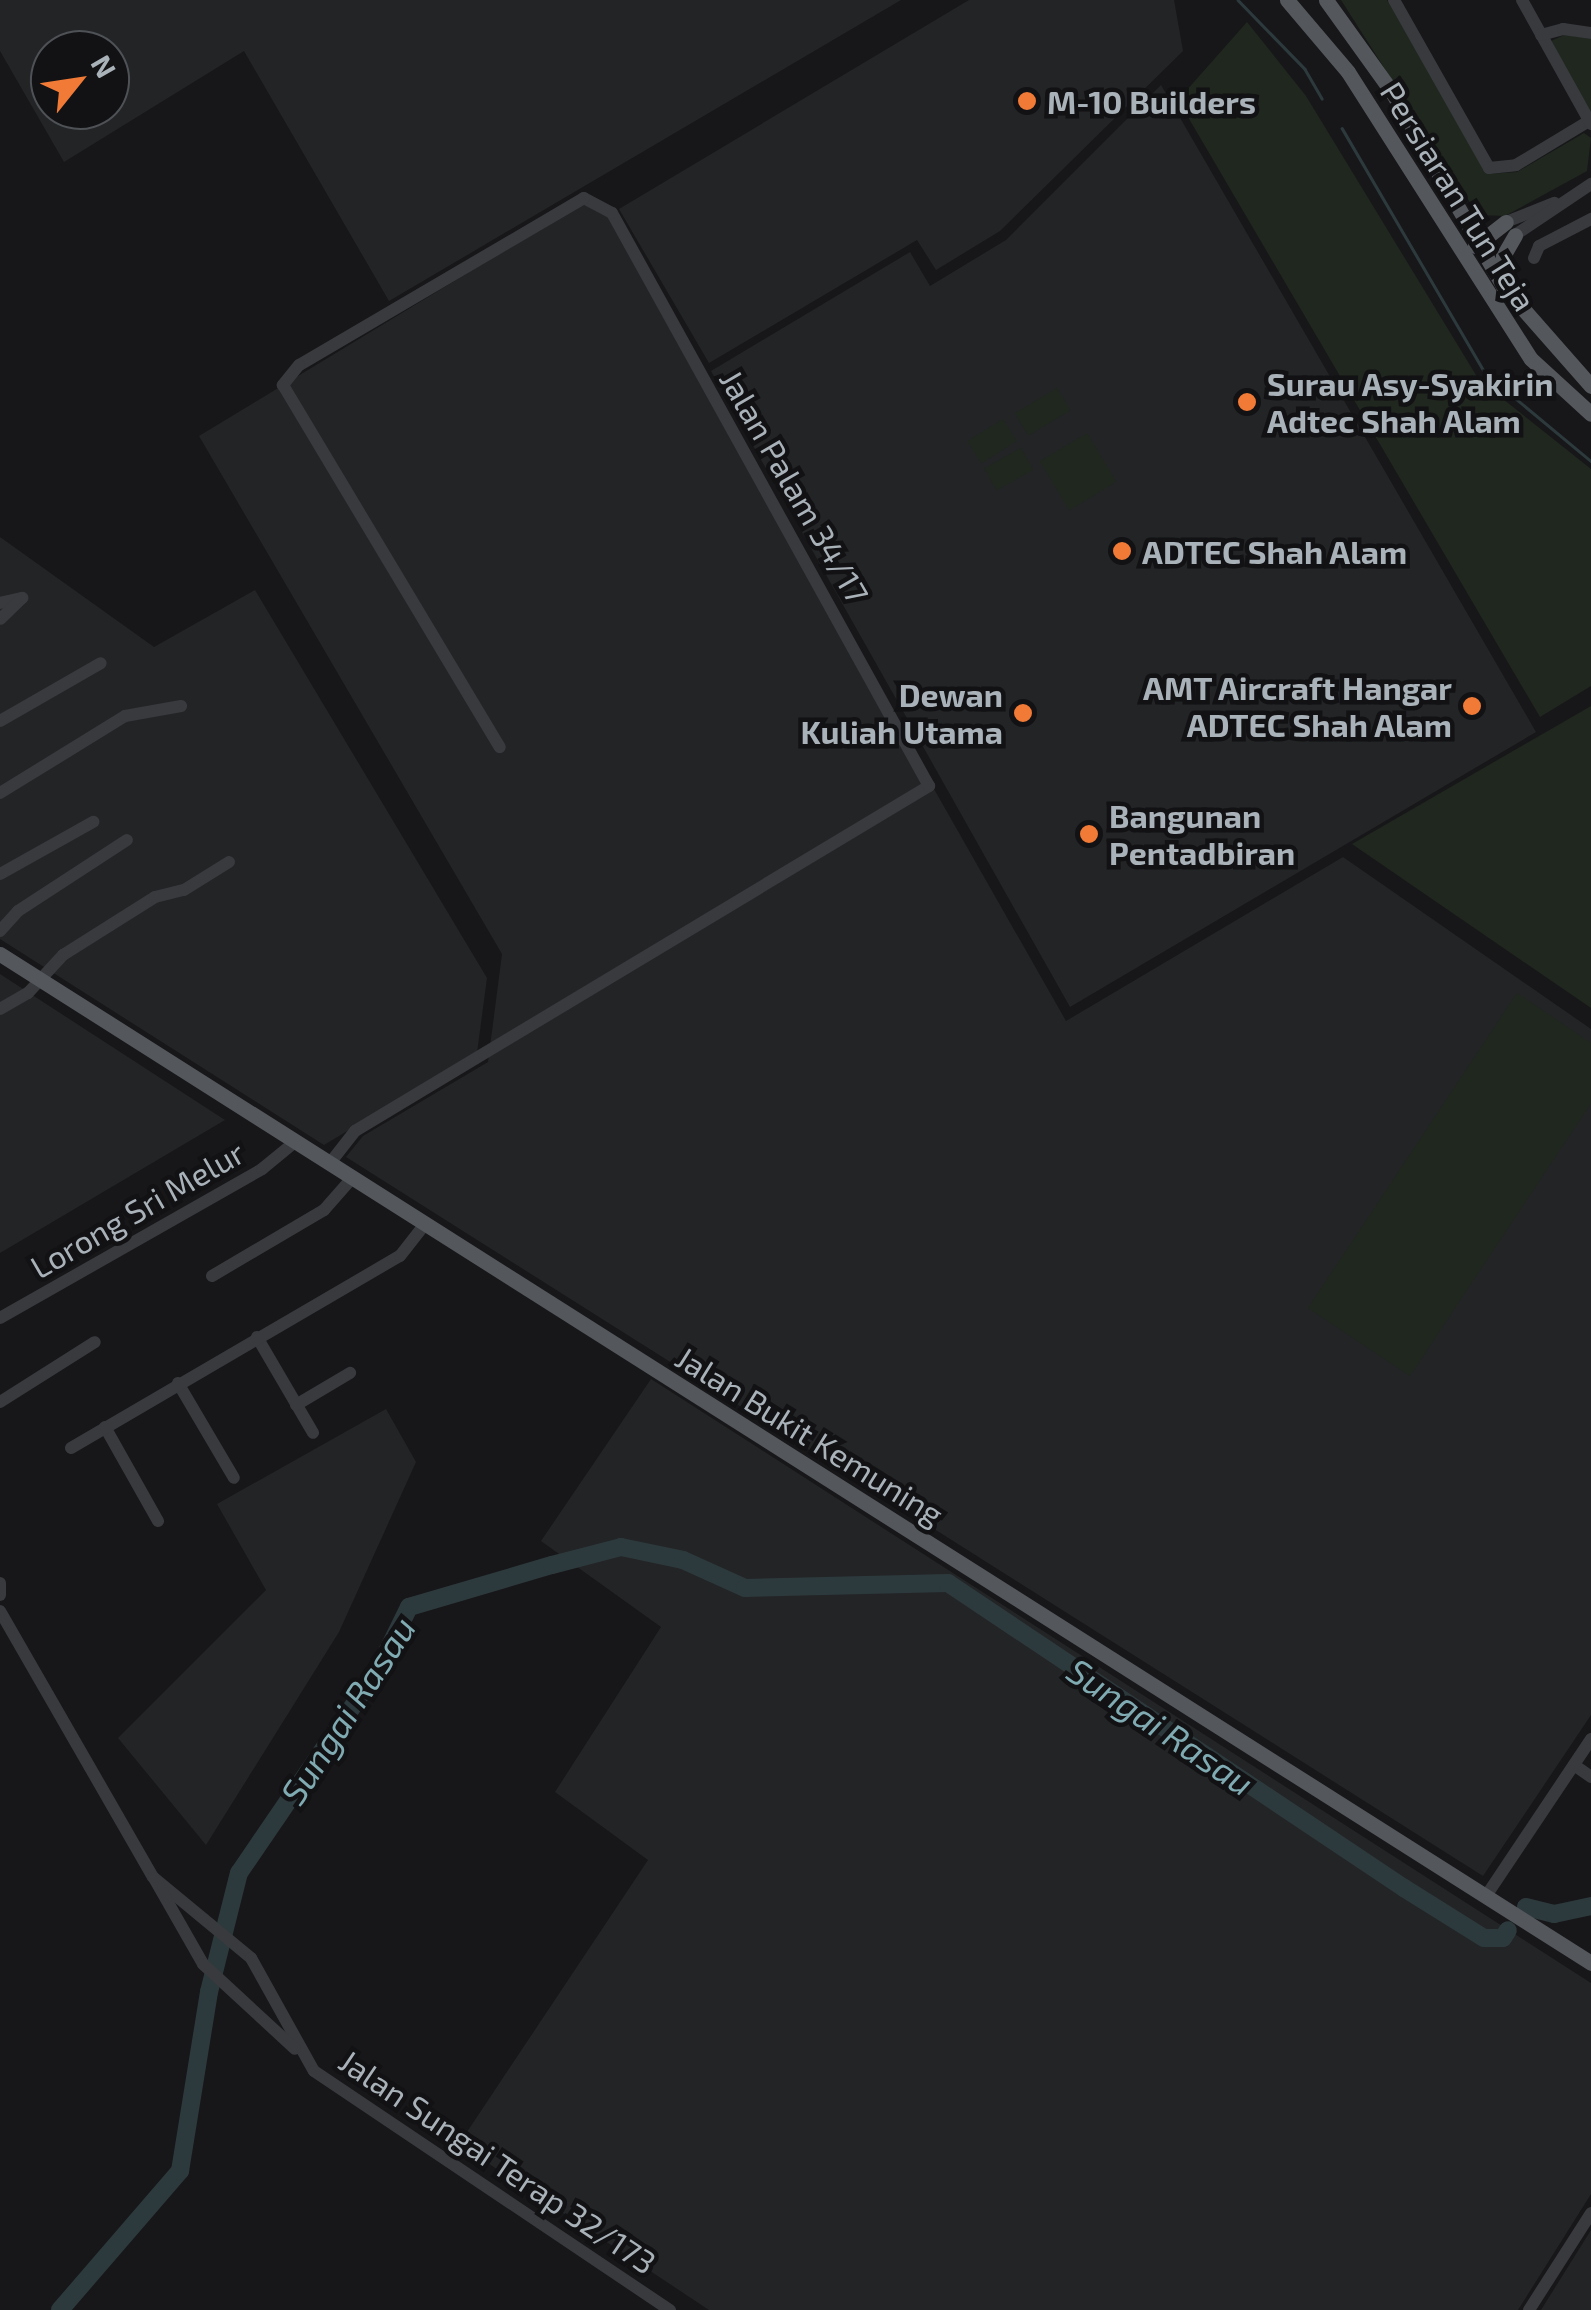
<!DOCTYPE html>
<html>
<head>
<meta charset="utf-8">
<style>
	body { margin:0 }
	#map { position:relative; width:1591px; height:2310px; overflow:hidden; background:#171719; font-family:"Exo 2",sans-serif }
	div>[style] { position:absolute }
	.built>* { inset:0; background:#232426 }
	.green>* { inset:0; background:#20271f; transform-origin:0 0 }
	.stream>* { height:2.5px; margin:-1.25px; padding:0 1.25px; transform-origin:1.25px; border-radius:1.25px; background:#2d3a3d }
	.river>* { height:18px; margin:-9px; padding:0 9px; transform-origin:9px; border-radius:9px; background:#2d3a3d }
	.minor>* { height:12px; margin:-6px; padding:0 6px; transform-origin:6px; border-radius:6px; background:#383a3e }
	.major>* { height:15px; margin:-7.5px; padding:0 7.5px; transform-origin:7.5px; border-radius:7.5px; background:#54585d }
	.dots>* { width:28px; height:28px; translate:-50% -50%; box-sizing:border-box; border:5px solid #121214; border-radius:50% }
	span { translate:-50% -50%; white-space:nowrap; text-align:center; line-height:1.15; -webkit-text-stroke:9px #121214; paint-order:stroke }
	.poi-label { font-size:32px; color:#a9b2b9; font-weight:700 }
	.left { translate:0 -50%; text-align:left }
	.right { translate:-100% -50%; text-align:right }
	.street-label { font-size:32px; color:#a9b2b9 }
	.water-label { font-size:35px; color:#80abb3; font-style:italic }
	.north { position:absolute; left:30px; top:30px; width:100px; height:100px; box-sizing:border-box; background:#121214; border:2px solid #4e5256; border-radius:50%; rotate:60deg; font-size:28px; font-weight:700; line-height:40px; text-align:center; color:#a9b2b9 }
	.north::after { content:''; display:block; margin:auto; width:35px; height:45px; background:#f17a36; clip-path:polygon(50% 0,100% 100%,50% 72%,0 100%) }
</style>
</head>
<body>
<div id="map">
	<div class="built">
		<i style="clip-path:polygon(evenodd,0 0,901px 0,389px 301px,244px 51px,64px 162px,0 51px,0 0,50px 50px,110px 50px,110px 110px,50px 110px,50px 50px)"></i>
		<i style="clip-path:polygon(969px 0,1174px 0,1183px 51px,1000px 231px,936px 270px,917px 240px,709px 363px,619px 209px)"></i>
		<i style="clip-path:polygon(1161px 85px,1536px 732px,1070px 1007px,711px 371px,910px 252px,930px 286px,1006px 240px)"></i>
		<i style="clip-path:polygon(583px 203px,608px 216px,1066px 1021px,1343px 857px,1591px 1029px,1591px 1715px,1483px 1876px,346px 1157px,363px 1136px,488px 1062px,502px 954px,199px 436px)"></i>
		<i style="clip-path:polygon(0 537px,154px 647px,255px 590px,487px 978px,477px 1053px,324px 1145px,0 939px)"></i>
		<i style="clip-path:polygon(0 974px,225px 1120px,0 1253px)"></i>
		<i style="clip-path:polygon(651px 1379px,1591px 1983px,1591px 2194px,1518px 2310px,709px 2310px,459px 2144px,648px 1860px,555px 1792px,661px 1627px,541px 1541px)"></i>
		<i style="clip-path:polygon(386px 1409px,416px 1462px,339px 1632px,206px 1845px,118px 1738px,266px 1590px,217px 1504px)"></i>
		<i style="clip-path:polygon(1591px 2230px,1591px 2310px,1541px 2310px)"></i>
	</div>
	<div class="green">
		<i style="clip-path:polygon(1341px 0,1387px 0,1488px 174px,1517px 172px,1584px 133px,1591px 138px,1587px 171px,1505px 216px,1478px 215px)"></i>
		<i style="clip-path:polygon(1247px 22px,1306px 96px,1479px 380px,1591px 469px,1591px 686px,1540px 717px,1178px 100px)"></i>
		<i style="clip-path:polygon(1564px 35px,1591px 38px,1591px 114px,1551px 41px)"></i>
		<i style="left:1057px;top:388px;width:26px;height:49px;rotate:59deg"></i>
		<i style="left:1003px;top:419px;width:26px;height:42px;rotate:58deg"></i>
		<i style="left:1087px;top:433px;width:57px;height:55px;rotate:59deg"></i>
		<i style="left:1021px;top:448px;width:25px;height:42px;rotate:61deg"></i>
		<i style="clip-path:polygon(1591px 706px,1591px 1008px,1352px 844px)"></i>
		<i style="clip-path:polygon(1517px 993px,1591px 1043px,1591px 1103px,1410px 1376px,1308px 1308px)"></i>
	</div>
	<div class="stream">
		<i style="left:1238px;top:0;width:96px;rotate:45.8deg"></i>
		<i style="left:1305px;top:69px;width:34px;rotate:60deg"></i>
		<i style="left:1342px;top:128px;width:284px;rotate:59.7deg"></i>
		<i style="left:1485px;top:373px;width:138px;rotate:39.7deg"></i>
	</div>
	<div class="river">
		<i style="left:1526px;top:1907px;width:29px;rotate:14deg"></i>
		<i style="left:1554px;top:1914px;width:38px;rotate:-12deg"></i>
		<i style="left:60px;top:2310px;width:184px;rotate:-49.2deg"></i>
		<i style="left:180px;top:2171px;width:181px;rotate:-80.8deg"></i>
		<i style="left:209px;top:1992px;width:123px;rotate:-75.9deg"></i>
		<i style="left:239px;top:1873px;width:250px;rotate:-55.7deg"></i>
		<i style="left:380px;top:1666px;width:66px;rotate:-63.8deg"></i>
		<i style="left:409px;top:1607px;width:149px;rotate:-16.4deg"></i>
		<i style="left:552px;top:1565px;width:71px;rotate:-14.6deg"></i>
		<i style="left:621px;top:1547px;width:63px;rotate:11.8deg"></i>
		<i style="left:683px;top:1560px;width:68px;rotate:24.3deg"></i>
		<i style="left:745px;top:1588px;width:203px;rotate:-1.4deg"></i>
		<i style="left:948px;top:1583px;width:549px;rotate:33.78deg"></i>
		<i style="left:1404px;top:1888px;width:94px;rotate:32deg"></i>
		<i style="left:1484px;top:1938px;width:19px"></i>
		<i style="left:1503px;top:1938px;width:9px;rotate:-58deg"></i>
	</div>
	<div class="minor">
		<i style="left:1394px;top:0;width:193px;rotate:60.5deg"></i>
		<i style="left:1489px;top:168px;width:27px;rotate:-6deg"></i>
		<i style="left:1516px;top:165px;width:85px;rotate:-31.1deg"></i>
		<i style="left:1522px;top:0;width:142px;rotate:60.9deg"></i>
		<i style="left:1541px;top:35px;width:23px;rotate:-15deg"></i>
		<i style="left:1563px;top:29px;width:28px;rotate:8deg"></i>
		<i style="left:1506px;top:222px;width:52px;rotate:-21.6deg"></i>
		<i style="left:1515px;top:235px;width:92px;rotate:-33.9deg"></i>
		<i style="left:1534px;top:258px;width:13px;rotate:-67deg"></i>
		<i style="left:1539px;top:246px;width:59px;rotate:-27.4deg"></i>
		<i style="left:0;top:603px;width:23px;rotate:-13deg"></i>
		<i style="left:22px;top:598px;width:30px;rotate:136deg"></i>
		<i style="left:0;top:721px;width:116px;rotate:-29.9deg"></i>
		<i style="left:0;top:793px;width:147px;rotate:-31.6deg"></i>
		<i style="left:125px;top:716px;width:57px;rotate:-10.1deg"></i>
		<i style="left:0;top:874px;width:107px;rotate:-29.2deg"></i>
		<i style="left:0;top:931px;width:27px;rotate:-48deg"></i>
		<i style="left:18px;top:911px;width:130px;rotate:-33.1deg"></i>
		<i style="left:0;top:1009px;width:32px;rotate:-30deg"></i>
		<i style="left:28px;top:993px;width:52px;rotate:-47.4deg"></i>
		<i style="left:63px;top:955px;width:109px;rotate:-32.2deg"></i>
		<i style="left:155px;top:897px;width:30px;rotate:-14deg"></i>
		<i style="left:184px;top:890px;width:53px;rotate:-31.9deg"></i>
		<i style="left:330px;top:1163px;width:41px;rotate:-52deg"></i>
		<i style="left:355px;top:1131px;width:670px;rotate:-31.01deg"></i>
		<i style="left:929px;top:786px;width:655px;rotate:-118.95deg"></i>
		<i style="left:612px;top:213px;width:32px;rotate:-152deg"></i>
		<i style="left:584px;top:198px;width:330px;rotate:149.6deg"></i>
		<i style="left:299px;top:365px;width:26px;rotate:129deg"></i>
		<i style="left:283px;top:385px;width:422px;rotate:59.1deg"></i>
		<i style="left:212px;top:1276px;width:130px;rotate:-30.5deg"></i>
		<i style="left:324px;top:1210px;width:44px;rotate:-48.7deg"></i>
		<i style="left:0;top:1318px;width:301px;rotate:-29.6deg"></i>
		<i style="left:262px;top:1169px;width:44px;rotate:-39.5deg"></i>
		<i style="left:257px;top:1337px;width:111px;rotate:59.7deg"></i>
		<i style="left:178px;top:1383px;width:110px;rotate:59.5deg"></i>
		<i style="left:0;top:1402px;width:112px;rotate:-32.3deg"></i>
		<i style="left:296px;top:1405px;width:63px;rotate:-30.7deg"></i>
		<i style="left:105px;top:1427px;width:108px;rotate:60.6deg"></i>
		<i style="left:71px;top:1448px;width:381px;rotate:-30.3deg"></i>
		<i style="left:400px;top:1256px;width:41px;rotate:-52deg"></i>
		<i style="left:0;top:1583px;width:12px;rotate:90deg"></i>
		<i style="left:0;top:1611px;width:307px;rotate:60.1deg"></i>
		<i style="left:153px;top:1877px;width:127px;rotate:39.6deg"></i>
		<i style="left:251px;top:1958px;width:129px;rotate:60.9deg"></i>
		<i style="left:314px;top:2071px;width:429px;rotate:33.9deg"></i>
		<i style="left:1574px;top:1765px;width:21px;rotate:35deg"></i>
		<i style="left:154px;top:1878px;width:99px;rotate:60.3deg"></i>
		<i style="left:203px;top:1964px;width:125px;rotate:42.7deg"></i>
		<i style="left:1486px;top:1896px;width:189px;rotate:-56.2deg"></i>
		<i style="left:1529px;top:2310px;width:115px;rotate:-57.4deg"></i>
	</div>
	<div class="major">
		<i style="left:1287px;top:0;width:94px;rotate:49.7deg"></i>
		<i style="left:1348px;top:72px;width:340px;rotate:57.5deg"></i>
		<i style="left:1531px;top:359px;width:81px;rotate:42.5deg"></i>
		<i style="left:1326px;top:0;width:113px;rotate:54.3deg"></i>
		<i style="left:1392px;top:92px;width:224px;rotate:60.2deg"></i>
		<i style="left:1503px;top:286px;width:133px;rotate:48.7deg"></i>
		<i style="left:1475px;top:246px;width:39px;rotate:-38deg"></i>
		<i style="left:1503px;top:282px;width:26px;rotate:-90deg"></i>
		<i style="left:1503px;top:256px;width:24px;rotate:-60deg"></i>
		<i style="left:0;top:954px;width:1884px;rotate:32.38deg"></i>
	</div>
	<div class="dots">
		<i style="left:1027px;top:101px;background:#f17a36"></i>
		<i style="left:1247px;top:402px;background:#f17a36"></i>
		<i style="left:1122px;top:551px;background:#f17a36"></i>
		<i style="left:1472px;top:706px;background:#f17a36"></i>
		<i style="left:1023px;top:713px;background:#f17a36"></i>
		<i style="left:1089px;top:834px;background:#f17a36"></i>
	</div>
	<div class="poi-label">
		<span class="left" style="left:1047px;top:101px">M-10 Builders</span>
		<span class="left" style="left:1267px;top:402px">Surau Asy-Syakirin<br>Adtec Shah Alam</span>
		<span class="left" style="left:1142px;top:551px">ADTEC Shah Alam</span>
		<span class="right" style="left:1452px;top:706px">AMT Aircraft Hangar<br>ADTEC Shah Alam</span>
		<span class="right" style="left:1003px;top:713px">Dewan<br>Kuliah Utama</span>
		<span class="left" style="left:1109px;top:834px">Bangunan<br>Pentadbiran</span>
	</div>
	<div class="street-label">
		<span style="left:1459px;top:196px;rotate:58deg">Persiaran Tun Teja</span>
		<span style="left:795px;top:486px;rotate:60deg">Jalan Palam 34/17</span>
		<span style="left:137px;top:1209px;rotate:-30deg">Lorong Sri Melur</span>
		<span style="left:810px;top:1435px;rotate:32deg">Jalan Bukit Kemuning</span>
		<span style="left:498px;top:2161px;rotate:34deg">Jalan Sungai Terap 32/173</span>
	</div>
	<div class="water-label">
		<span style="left:347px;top:1710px;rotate:-57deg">Sungai Rasau</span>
		<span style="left:1161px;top:1726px;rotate:34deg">Sungai Rasau</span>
	</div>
	<div class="north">N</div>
</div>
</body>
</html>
